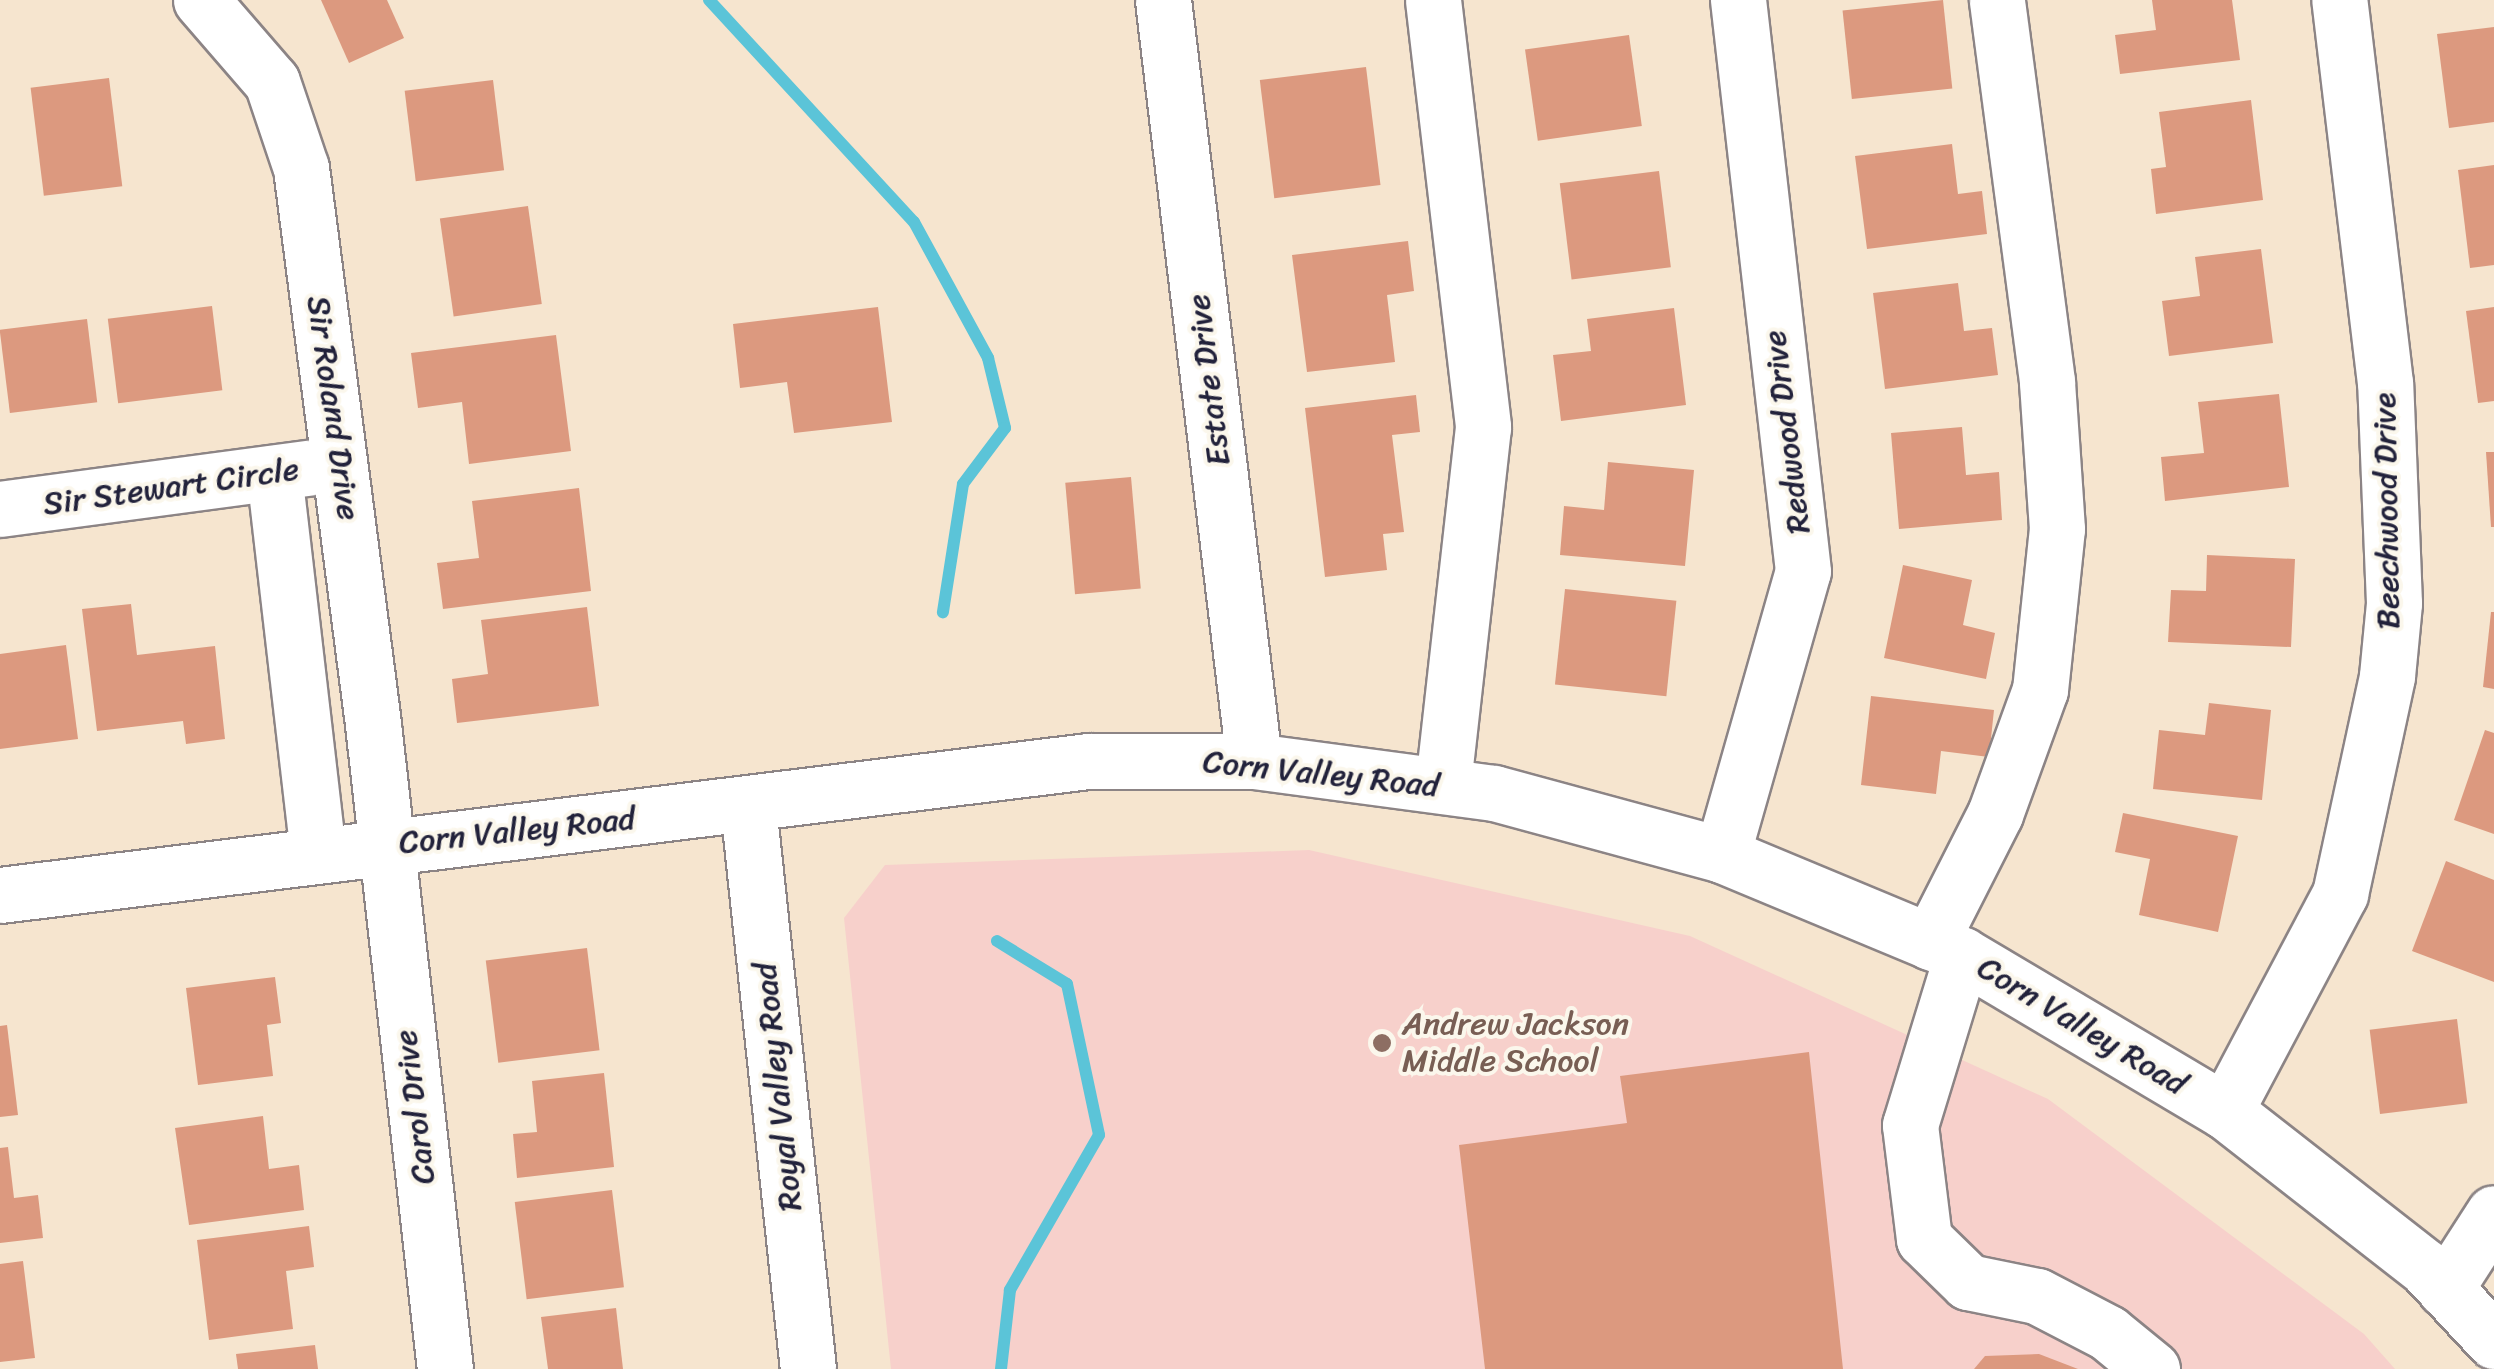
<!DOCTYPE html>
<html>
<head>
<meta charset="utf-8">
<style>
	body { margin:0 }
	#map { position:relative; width:2494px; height:1369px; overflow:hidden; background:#f6e5cf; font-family:Sriracha,sans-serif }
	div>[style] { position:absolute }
	.built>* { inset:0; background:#f7d0cb }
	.stream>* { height:12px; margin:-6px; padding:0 6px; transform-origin:6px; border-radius:6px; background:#5bc4d8 }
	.building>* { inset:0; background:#dc997f; transform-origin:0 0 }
	.roads { filter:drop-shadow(2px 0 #8c8485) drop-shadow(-2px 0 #8c8485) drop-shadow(0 2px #8c8485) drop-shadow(0 -2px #8c8485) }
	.minor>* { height:55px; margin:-27.5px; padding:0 27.5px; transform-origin:27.5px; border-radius:27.5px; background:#fff }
	.major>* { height:55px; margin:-27.5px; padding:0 27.5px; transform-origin:27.5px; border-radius:27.5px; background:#fff }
	.dots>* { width:28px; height:28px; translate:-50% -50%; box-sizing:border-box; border:5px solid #fbf7ec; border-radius:50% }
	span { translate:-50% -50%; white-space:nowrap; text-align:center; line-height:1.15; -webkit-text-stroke:8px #fbf7ec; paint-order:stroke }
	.street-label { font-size:32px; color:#22223b }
	.education-label { font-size:32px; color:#785e54 }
	.left { translate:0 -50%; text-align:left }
</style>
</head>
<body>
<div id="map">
	<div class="built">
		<i style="clip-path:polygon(1309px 850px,1690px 936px,2048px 1099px,2364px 1334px,2395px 1369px,891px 1369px,844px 918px,885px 865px)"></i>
	</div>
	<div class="stream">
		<i style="left:709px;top:0;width:302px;rotate:47.3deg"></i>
		<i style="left:914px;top:222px;width:155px;rotate:61.4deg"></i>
		<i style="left:988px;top:358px;width:72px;rotate:76.3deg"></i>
		<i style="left:1005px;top:428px;width:70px;rotate:126.9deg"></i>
		<i style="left:963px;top:484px;width:130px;rotate:98.9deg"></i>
		<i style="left:997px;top:941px;width:82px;rotate:31.6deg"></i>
		<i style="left:1067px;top:984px;width:154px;rotate:78deg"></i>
		<i style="left:1099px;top:1135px;width:179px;rotate:119.9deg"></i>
		<i style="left:1010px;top:1290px;width:80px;rotate:96.5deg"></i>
	</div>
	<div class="building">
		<i style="clip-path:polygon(321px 0,387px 0,404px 38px,349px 63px)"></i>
		<i style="left:1943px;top:0;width:89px;height:101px;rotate:84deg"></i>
		<i style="clip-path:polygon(2152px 0,2232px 0,2240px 60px,2120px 74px,2115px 35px,2156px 30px)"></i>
		<i style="clip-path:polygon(2494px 27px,2494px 122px,2449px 128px,2437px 34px)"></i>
		<i style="left:1629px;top:35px;width:92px;height:105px;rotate:82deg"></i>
		<i style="left:1366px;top:67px;width:119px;height:107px;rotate:83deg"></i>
		<i style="left:109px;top:78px;width:109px;height:79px;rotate:83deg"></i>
		<i style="left:493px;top:80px;width:91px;height:89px;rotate:83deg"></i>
		<i style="clip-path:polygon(2251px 100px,2263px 200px,2156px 214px,2151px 169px,2166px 167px,2159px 112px)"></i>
		<i style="clip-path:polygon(1952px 144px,1958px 194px,1982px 191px,1987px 234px,1867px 249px,1855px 156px)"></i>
		<i style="clip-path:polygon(2494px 165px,2494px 265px,2470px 268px,2458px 170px)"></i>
		<i style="left:1659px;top:171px;width:97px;height:100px;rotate:83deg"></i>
		<i style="left:528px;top:206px;width:99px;height:89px;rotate:82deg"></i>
		<i style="clip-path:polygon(1408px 241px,1414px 291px,1387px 295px,1395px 362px,1307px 372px,1292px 255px)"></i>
		<i style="clip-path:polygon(2261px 249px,2273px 343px,2169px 356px,2162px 301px,2200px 296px,2195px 257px)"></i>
		<i style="clip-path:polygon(1958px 283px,1964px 331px,1992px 328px,1998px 375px,1885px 389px,1873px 293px)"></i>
		<i style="left:212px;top:306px;width:85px;height:105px;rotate:83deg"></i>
		<i style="clip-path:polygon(878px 307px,892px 422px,794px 433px,787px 382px,740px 388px,733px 324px)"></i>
		<i style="clip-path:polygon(2494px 307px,2494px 401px,2478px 403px,2466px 311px)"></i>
		<i style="clip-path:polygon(1674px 308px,1686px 405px,1561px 421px,1553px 355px,1591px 351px,1587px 319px)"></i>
		<i style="left:87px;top:319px;width:84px;height:88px;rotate:83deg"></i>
		<i style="clip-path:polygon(556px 335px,571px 451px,469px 464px,462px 402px,418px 408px,411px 353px)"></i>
		<i style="clip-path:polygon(2279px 394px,2289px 487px,2165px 501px,2161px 457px,2204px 453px,2198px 402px)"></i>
		<i style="clip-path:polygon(1416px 395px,1420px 432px,1392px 435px,1404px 532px,1383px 534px,1387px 570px,1325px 577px,1305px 408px)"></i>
		<i style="clip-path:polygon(1962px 427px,1966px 475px,1999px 472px,2002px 520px,1899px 529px,1891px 433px)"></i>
		<i style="clip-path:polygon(2486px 452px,2494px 452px,2494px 527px,2491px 527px)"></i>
		<i style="clip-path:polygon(1608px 462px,1694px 470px,1685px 566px,1560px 555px,1564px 506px,1604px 510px)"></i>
		<i style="left:1131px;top:477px;width:112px;height:66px;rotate:85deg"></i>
		<i style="clip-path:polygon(579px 488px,591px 591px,443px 609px,437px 563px,479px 558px,472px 501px)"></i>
		<i style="clip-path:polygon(2207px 555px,2295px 559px,2291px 647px,2168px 642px,2171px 590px,2206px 591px)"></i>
		<i style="clip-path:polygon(1903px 565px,1972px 580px,1963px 625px,1995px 633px,1986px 679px,1884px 658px)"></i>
		<i style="left:1565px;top:589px;width:112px;height:96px;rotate:6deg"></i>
		<i style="clip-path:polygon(131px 604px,137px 655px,215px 646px,225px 739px,186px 744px,183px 721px,97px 731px,82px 609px)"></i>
		<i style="clip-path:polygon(587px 607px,599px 706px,457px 723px,452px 679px,488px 674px,481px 620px)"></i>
		<i style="clip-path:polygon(2491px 612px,2494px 612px,2494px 689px,2483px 687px)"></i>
		<i style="clip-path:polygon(66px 645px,78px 739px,0 749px,0 654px)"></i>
		<i style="clip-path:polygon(1871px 696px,1994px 710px,1989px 757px,1941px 751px,1936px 794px,1861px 785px)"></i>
		<i style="clip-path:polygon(2209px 703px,2271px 710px,2262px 800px,2153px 789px,2159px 730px,2205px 735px)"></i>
		<i style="clip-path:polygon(2485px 730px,2494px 733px,2494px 834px,2454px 820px)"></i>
		<i style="clip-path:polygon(2123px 813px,2238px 836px,2218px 932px,2139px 915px,2150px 859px,2115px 852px)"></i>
		<i style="clip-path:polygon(2446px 861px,2494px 880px,2494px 982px,2412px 951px)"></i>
		<i style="left:587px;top:948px;width:103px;height:102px;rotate:83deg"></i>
		<i style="clip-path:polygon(275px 977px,281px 1023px,267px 1025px,273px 1076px,198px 1085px,186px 988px)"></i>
		<i style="left:2457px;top:1019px;width:85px;height:88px;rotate:83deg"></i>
		<i style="clip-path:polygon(7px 1025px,18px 1115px,0 1117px,0 1026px)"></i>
		<i style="clip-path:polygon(1809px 1052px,1843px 1369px,1485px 1369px,1459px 1145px,1627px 1123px,1620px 1076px)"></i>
		<i style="clip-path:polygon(604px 1073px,614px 1167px,517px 1178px,513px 1134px,537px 1132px,532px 1081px)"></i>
		<i style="clip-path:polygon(263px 1116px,269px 1169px,299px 1165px,304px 1210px,189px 1225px,175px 1128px)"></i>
		<i style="clip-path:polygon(8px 1147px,14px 1198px,38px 1195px,43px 1238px,0 1243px,0 1148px)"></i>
		<i style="left:612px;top:1190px;width:98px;height:98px;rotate:83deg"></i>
		<i style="clip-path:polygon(309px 1226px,314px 1267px,286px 1271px,293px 1329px,209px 1340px,197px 1240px)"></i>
		<i style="clip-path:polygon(23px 1261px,35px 1358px,0 1362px,0 1264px)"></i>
		<i style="clip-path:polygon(616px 1308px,623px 1369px,548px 1369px,541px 1317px)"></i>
		<i style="clip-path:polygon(315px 1345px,318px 1369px,238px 1369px,236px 1354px)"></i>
		<i style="clip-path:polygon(2039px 1354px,2078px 1369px,1974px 1369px,1985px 1356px)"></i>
	</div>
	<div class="roads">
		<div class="minor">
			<i style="left:201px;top:0;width:108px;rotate:49.1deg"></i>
			<i style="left:272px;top:82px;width:91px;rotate:71.4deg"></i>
			<i style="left:301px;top:168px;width:561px;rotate:82.62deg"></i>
			<i style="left:373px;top:724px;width:649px;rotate:83.63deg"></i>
			<i style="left:1163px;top:0;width:766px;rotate:83.18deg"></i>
			<i style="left:1433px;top:0;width:430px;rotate:83.3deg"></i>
			<i style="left:1483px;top:427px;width:361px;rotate:96.4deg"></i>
			<i style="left:274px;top:473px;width:384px;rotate:83.4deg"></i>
			<i style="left:0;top:509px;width:312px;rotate:-7.6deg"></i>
			<i style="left:748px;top:806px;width:566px;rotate:83.92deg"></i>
			<i style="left:1722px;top:855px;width:295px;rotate:-74.1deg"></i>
			<i style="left:1803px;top:571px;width:575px;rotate:-96.49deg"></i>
			<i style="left:1930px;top:942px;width:144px;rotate:-63.1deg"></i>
			<i style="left:1995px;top:814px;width:132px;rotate:-70.1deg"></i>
			<i style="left:2040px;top:690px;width:162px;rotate:-84deg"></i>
			<i style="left:2057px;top:529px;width:148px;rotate:-93.9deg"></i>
			<i style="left:2047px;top:381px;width:384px;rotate:-97.5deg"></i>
			<i style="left:1962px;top:955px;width:178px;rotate:107deg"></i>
			<i style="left:1910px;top:1125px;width:115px;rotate:83deg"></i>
			<i style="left:1924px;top:1239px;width:62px;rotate:44.3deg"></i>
			<i style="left:1968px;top:1282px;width:70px;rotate:11.5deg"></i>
			<i style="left:2037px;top:1296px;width:80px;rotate:27.5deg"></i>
			<i style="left:2108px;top:1333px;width:57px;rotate:39.3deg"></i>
			<i style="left:2225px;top:1111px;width:246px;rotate:-62.1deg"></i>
			<i style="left:2340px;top:894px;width:223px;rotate:-77.8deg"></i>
			<i style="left:2387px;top:676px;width:73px;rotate:-84.5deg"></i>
			<i style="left:2394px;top:603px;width:220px;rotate:-92.3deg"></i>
			<i style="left:2385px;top:383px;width:386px;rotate:-96.8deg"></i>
			<i style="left:2445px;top:1289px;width:90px;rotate:-57.2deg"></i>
		</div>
		<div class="major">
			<i style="left:0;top:895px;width:1096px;rotate:-7.02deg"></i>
			<i style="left:1088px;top:761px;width:166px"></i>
			<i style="left:1254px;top:761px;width:242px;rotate:7.6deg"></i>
			<i style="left:1494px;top:793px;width:236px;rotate:15.2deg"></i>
			<i style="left:1722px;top:855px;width:260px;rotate:22.6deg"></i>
			<i style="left:1962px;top:955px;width:306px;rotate:30.7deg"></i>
			<i style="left:2225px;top:1111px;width:255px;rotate:38deg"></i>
			<i style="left:2426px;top:1268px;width:100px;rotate:47deg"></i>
		</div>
	</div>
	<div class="dots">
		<i style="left:1382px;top:1043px;background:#8d6e63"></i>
	</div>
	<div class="street-label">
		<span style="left:1209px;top:380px;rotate:-97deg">Estate Drive</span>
		<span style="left:333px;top:408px;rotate:82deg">Sir Roland Drive</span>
		<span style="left:1787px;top:432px;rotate:-97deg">Redwood Drive</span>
		<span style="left:171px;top:487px;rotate:-8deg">Sir Stewart Circle</span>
		<span style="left:2387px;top:511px;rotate:-91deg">Beechwood Drive</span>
		<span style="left:1321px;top:774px;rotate:6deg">Corn Valley Road</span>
		<span style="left:517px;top:831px;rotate:-6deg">Corn Valley Road</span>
		<span style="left:2082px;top:1026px;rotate:31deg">Corn Valley Road</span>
		<span style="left:778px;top:1087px;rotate:-96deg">Royal Valley Road</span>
		<span style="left:415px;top:1107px;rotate:-97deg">Carol Drive</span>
	</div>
	<div class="education-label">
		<span class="left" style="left:1402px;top:1043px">Andrew Jackson<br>Middle School</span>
	</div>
</div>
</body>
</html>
